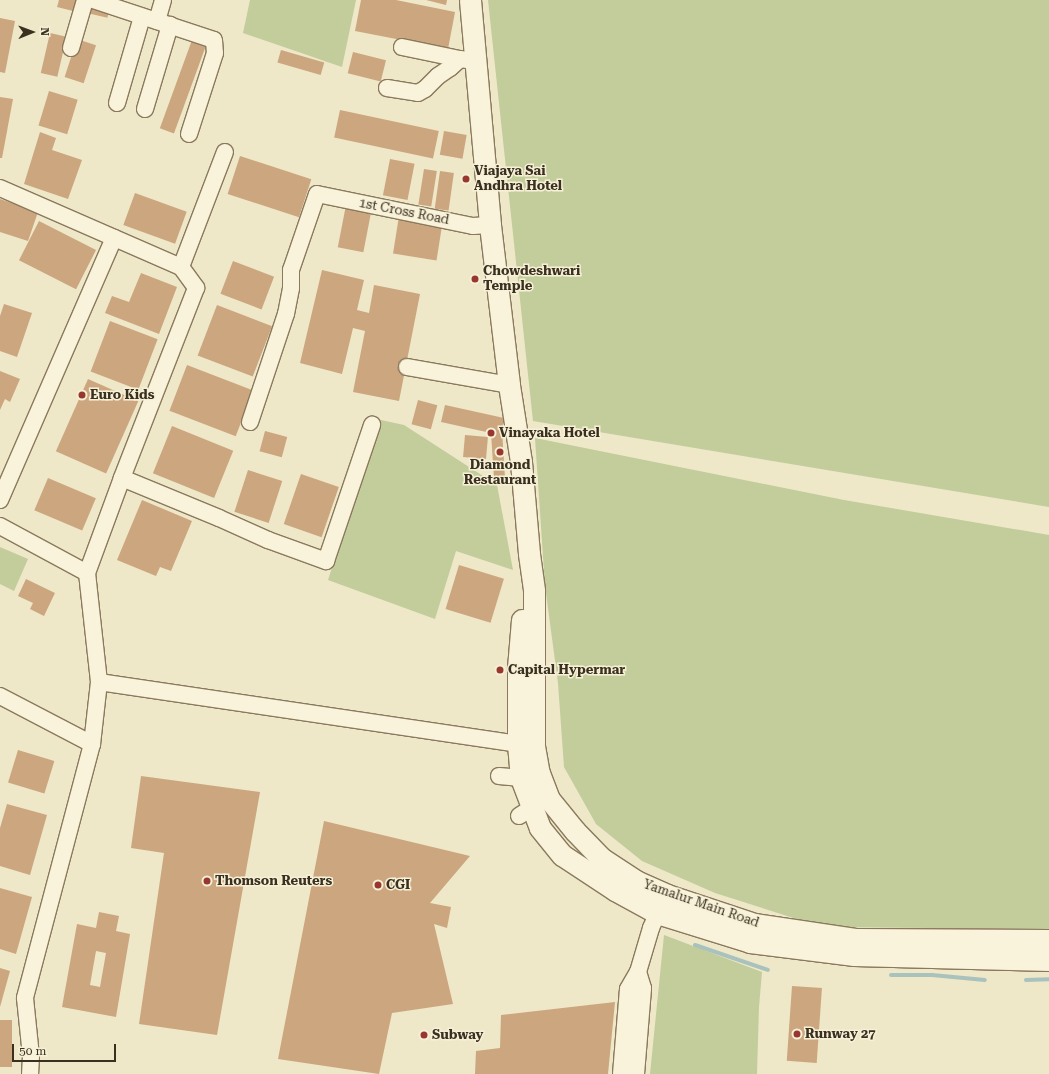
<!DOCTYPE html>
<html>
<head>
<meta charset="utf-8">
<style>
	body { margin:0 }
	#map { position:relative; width:1049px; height:1074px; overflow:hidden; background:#eee7c8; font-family:"Roboto Serif",serif }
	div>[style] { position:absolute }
	.green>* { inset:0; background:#c2cd9b }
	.stream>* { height:4px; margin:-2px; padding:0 2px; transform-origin:2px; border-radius:2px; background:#a9c2bd }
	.building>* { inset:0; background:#cca67e; transform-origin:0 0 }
	.roads { filter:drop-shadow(1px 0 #8a795d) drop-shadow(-1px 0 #8a795d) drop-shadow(0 1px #8a795d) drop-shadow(0 -1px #8a795d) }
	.minor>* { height:16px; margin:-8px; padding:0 8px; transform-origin:8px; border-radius:8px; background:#f9f3db }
	.tertiary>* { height:21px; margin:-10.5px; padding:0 10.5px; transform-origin:10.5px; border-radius:10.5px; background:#f9f3db }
	.dots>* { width:11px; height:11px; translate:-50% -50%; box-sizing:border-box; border:2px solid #f6f0d7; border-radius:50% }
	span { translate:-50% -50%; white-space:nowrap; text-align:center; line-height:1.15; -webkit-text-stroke:3px #f6f0d7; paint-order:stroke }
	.poi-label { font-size:13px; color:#3b3020; font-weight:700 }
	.left { translate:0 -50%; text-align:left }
	.street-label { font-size:13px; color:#3b3020 }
	.north { position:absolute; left:12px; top:12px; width:40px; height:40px; -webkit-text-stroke:3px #f6f0d7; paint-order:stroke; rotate:89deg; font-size:11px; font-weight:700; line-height:16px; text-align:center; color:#3b3020 }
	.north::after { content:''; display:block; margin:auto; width:14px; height:18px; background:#3b3020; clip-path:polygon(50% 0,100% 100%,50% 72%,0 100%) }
	.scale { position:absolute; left:12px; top:1044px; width:104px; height:18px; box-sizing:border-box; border:2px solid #3b3020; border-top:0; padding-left:5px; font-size:12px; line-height:14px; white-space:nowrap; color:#3b3020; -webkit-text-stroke:3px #f6f0d7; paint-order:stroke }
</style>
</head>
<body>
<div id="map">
	<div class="green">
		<i style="clip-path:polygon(250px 0,356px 0,342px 67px,243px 33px)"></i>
		<i style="clip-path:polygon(488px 0,1049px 0,1049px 507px,533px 421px)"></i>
		<i style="clip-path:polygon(381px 420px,404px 425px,497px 485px,513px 570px,456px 551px,435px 619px,328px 580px)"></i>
		<i style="clip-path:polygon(535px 438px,844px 500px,1049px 535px,1049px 929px,822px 927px,715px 893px,642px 861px,596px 824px,564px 767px,558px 683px,545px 586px)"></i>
		<i style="clip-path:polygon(0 547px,28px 559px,14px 591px,0 584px)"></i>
		<i style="clip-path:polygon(664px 935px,762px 972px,759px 1007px,757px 1074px,650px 1074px)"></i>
	</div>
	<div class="stream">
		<i style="left:695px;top:945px;width:77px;rotate:18.9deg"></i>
		<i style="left:891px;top:975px;width:41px"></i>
		<i style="left:932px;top:975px;width:53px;rotate:5.4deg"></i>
		<i style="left:1026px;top:980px;width:23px;rotate:-2deg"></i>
	</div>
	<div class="building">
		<i style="clip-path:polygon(59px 0,77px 0,73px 11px,57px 7px)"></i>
		<i style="clip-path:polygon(361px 0,396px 0,455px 12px,448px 49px,355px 31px)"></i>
		<i style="clip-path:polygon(426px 0,447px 0,446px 5px)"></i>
		<i style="left:88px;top:4px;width:22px;height:9px;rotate:13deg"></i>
		<i style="clip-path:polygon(0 18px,15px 21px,5px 73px,0 72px)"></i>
		<i style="left:50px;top:33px;width:17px;height:41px;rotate:13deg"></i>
		<i style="left:77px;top:39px;width:20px;height:40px;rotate:18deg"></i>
		<i style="left:192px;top:40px;width:15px;height:94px;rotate:20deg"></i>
		<i style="left:281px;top:50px;width:45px;height:13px;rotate:16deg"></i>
		<i style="left:353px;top:52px;width:34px;height:22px;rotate:14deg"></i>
		<i style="left:49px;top:91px;width:30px;height:36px;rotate:17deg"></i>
		<i style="clip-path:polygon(0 97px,13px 99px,2px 158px,0 158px)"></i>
		<i style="left:340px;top:110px;width:101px;height:28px;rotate:12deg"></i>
		<i style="left:444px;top:131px;width:23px;height:24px;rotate:10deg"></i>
		<i style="clip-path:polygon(40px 132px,56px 138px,52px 150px,82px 160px,68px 199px,24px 184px)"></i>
		<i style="left:240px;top:156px;width:75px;height:40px;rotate:18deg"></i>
		<i style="left:390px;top:159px;width:25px;height:37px;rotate:11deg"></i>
		<i style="left:424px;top:169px;width:13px;height:36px;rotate:9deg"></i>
		<i style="left:440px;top:171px;width:14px;height:38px;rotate:8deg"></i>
		<i style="left:135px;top:193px;width:55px;height:34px;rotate:20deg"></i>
		<i style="clip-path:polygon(0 199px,38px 212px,28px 241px,0 232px)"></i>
		<i style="left:346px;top:205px;width:26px;height:43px;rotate:11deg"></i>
		<i style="left:399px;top:216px;width:44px;height:38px;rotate:9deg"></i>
		<i style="left:39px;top:221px;width:64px;height:44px;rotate:27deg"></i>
		<i style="left:233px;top:261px;width:44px;height:35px;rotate:21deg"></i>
		<i style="clip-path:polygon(322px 270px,364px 280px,357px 310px,369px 313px,374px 285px,420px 294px,399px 401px,353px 392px,365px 331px,353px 328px,342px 374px,300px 363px)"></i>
		<i style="clip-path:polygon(141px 273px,177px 287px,159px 334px,105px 313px,112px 296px,129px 302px)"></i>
		<i style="clip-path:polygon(4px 304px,32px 313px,17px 357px,0 351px,0 316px)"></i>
		<i style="left:217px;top:305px;width:59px;height:54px;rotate:21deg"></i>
		<i style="left:110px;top:321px;width:51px;height:54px;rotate:21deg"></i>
		<i style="left:187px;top:365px;width:71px;height:49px;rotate:21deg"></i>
		<i style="clip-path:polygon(0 371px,20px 379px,10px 402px,5px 399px,0 410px)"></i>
		<i style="left:88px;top:379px;width:55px;height:79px;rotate:24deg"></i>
		<i style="left:418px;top:400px;width:20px;height:25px;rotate:15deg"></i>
		<i style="clip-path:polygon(445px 405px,504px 418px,502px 430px,505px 478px,494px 479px,491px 433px,441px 422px)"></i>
		<i style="left:172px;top:426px;width:66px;height:51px;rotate:22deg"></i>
		<i style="left:265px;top:431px;width:23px;height:21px;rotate:15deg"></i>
		<i style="left:465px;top:435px;width:23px;height:22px;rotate:5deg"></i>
		<i style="left:248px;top:470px;width:36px;height:44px;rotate:18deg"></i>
		<i style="left:301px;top:474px;width:40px;height:53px;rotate:19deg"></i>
		<i style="left:48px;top:478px;width:52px;height:35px;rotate:23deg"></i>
		<i style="clip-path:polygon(142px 500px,192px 521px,171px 571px,160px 567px,156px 576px,117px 560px)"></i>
		<i style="left:459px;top:565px;width:47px;height:46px;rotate:17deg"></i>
		<i style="clip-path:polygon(26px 579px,55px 593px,44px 616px,30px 609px,33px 603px,18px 596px)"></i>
		<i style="left:18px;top:750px;width:38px;height:34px;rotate:17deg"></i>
		<i style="clip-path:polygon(141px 776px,260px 792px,217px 1035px,139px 1024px,164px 853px,131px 848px)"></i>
		<i style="clip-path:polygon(7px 804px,47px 815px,30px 875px,0 866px,0 828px)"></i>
		<i style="clip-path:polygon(324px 821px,470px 856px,430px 903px,451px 907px,447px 928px,434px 924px,453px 1004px,392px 1013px,379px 1074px,278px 1059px)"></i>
		<i style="clip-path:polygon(0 888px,32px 897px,16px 954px,0 949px)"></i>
		<i style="clip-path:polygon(evenodd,99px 912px,119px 916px,116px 931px,130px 934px,116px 1017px,62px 1007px,77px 924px,96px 928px,99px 912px,96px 951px,106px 953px,100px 987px,90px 985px,96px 951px)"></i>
		<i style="clip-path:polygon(0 968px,10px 971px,0 1007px)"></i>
		<i style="left:792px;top:986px;width:30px;height:75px;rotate:4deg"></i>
		<i style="clip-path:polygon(615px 1002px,608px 1074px,475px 1074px,476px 1051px,500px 1048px,501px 1015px)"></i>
		<i style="left:0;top:1020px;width:12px;height:47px"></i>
	</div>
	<div class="roads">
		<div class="minor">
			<i style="left:93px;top:0;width:127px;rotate:18.3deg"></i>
			<i style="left:214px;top:40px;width:13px;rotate:86deg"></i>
			<i style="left:215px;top:53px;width:85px;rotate:107.8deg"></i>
			<i style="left:157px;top:21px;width:22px;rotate:-74deg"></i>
			<i style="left:402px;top:47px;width:59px;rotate:11.7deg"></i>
			<i style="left:71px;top:48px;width:50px;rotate:-73.7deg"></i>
			<i style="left:387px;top:88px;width:31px;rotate:9deg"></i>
			<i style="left:418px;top:93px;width:8px;rotate:-30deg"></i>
			<i style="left:425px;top:89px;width:18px;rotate:-45deg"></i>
			<i style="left:438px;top:76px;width:14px;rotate:-34deg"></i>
			<i style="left:450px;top:68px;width:13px;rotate:-42deg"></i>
			<i style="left:460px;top:59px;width:15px;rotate:8deg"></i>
			<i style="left:117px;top:103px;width:90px;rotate:-73.8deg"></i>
			<i style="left:145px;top:109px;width:88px;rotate:-73.4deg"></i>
			<i style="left:0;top:188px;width:197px;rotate:23.6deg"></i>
			<i style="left:181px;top:267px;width:26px;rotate:54deg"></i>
			<i style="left:196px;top:288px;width:204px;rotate:111.3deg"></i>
			<i style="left:122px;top:478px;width:101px;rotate:110.2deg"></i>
			<i style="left:87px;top:573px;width:110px;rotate:83.7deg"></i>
			<i style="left:99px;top:682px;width:62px;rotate:96.4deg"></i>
			<i style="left:92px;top:744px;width:263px;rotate:104.8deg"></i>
			<i style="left:25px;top:998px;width:58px;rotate:84.1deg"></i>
			<i style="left:31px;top:1056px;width:18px;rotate:93deg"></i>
			<i style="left:181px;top:267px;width:123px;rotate:-69.1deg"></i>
			<i style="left:407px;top:367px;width:104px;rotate:10deg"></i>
			<i style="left:250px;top:422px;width:114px;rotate:-71.6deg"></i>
			<i style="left:286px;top:314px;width:26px;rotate:-79deg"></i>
			<i style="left:291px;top:288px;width:18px;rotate:-90deg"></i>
			<i style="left:291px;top:270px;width:80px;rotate:-71.1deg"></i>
			<i style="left:317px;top:194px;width:159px;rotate:11.6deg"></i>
			<i style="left:473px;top:226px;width:17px;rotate:-3deg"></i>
			<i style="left:122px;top:478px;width:105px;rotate:22.4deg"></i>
			<i style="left:219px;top:518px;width:54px;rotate:24.2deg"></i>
			<i style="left:268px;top:540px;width:62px;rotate:19.9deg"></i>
			<i style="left:326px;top:561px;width:144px;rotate:-71.3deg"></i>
			<i style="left:0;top:500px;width:286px;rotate:-66.5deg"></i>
			<i style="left:0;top:526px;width:99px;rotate:28.4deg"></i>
			<i style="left:99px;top:682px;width:434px;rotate:8.4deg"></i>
			<i style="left:0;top:696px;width:104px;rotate:27.6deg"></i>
			<i style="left:499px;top:776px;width:22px;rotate:5deg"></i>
			<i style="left:521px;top:778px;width:10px;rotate:-17deg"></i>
			<i style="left:519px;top:816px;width:17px;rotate:-33deg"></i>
			<i style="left:621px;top:1074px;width:85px;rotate:-85.3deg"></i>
			<i style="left:628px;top:989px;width:20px;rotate:-60deg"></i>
			<i style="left:638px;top:972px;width:46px;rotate:-73.5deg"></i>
			<i style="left:651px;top:928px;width:27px;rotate:-66deg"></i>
			<i style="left:636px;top:1074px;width:86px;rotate:-85.3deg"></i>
			<i style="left:643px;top:988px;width:17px;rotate:-107deg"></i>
		</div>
		<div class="tertiary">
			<i style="left:470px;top:0;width:226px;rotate:84.9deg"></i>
			<i style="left:490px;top:225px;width:161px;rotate:83.2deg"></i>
			<i style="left:509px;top:385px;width:78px;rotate:81.1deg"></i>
			<i style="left:521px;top:462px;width:92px;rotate:85deg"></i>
			<i style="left:529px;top:554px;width:37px;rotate:82deg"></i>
			<i style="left:534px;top:591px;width:155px;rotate:90deg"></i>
			<i style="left:534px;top:746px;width:27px;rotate:80deg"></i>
			<i style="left:539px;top:773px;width:28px;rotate:69deg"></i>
			<i style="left:549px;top:799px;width:41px;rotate:50.9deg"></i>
			<i style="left:575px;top:831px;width:37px;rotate:46deg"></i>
			<i style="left:601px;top:858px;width:42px;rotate:33.3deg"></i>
			<i style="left:636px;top:881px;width:34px;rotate:24deg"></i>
			<i style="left:667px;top:895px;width:92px;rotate:18.4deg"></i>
			<i style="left:754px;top:924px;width:102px;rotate:8.4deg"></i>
			<i style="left:855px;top:939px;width:194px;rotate:0.3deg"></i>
			<i style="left:522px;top:620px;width:48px;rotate:94.8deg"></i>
			<i style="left:518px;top:668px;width:76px;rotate:90deg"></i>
			<i style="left:518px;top:744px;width:34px;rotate:85deg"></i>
			<i style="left:521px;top:778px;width:53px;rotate:69.2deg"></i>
			<i style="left:540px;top:828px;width:35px;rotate:51deg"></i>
			<i style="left:562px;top:855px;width:64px;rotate:33.4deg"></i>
			<i style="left:615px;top:890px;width:48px;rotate:28.7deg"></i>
			<i style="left:657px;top:913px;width:97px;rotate:17.3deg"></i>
			<i style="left:750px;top:942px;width:105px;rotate:7.1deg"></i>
			<i style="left:854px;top:955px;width:195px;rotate:1.5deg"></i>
		</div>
	</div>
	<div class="dots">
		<i style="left:466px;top:179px;background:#98372e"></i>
		<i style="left:475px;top:279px;background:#98372e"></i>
		<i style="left:82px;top:395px;background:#98372e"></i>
		<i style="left:491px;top:433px;background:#98372e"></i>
		<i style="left:500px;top:452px;background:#98372e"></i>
		<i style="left:500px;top:670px;background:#98372e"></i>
		<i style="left:207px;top:881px;background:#98372e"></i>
		<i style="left:378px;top:885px;background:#98372e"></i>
		<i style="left:797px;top:1034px;background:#98372e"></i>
		<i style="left:424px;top:1035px;background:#98372e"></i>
	</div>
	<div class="poi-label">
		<span class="left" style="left:474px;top:179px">Viajaya Sai<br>Andhra Hotel</span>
		<span class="left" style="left:483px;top:279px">Chowdeshwari<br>Temple</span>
		<span class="left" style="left:90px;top:395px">Euro Kids</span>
		<span class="left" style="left:499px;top:433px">Vinayaka Hotel</span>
		<span style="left:500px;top:473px">Diamond<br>Restaurant</span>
		<span class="left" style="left:508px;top:670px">Capital Hypermar</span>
		<span class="left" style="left:215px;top:881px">Thomson Reuters</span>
		<span class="left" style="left:386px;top:885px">CGI</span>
		<span class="left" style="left:805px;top:1034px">Runway 27</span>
		<span class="left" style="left:432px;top:1035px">Subway</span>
	</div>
	<div class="street-label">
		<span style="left:404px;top:212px;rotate:11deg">1st Cross Road</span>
		<span style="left:701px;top:904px;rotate:19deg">Yamalur Main Road</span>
	</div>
	<div class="north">N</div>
	<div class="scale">50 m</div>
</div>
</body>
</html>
